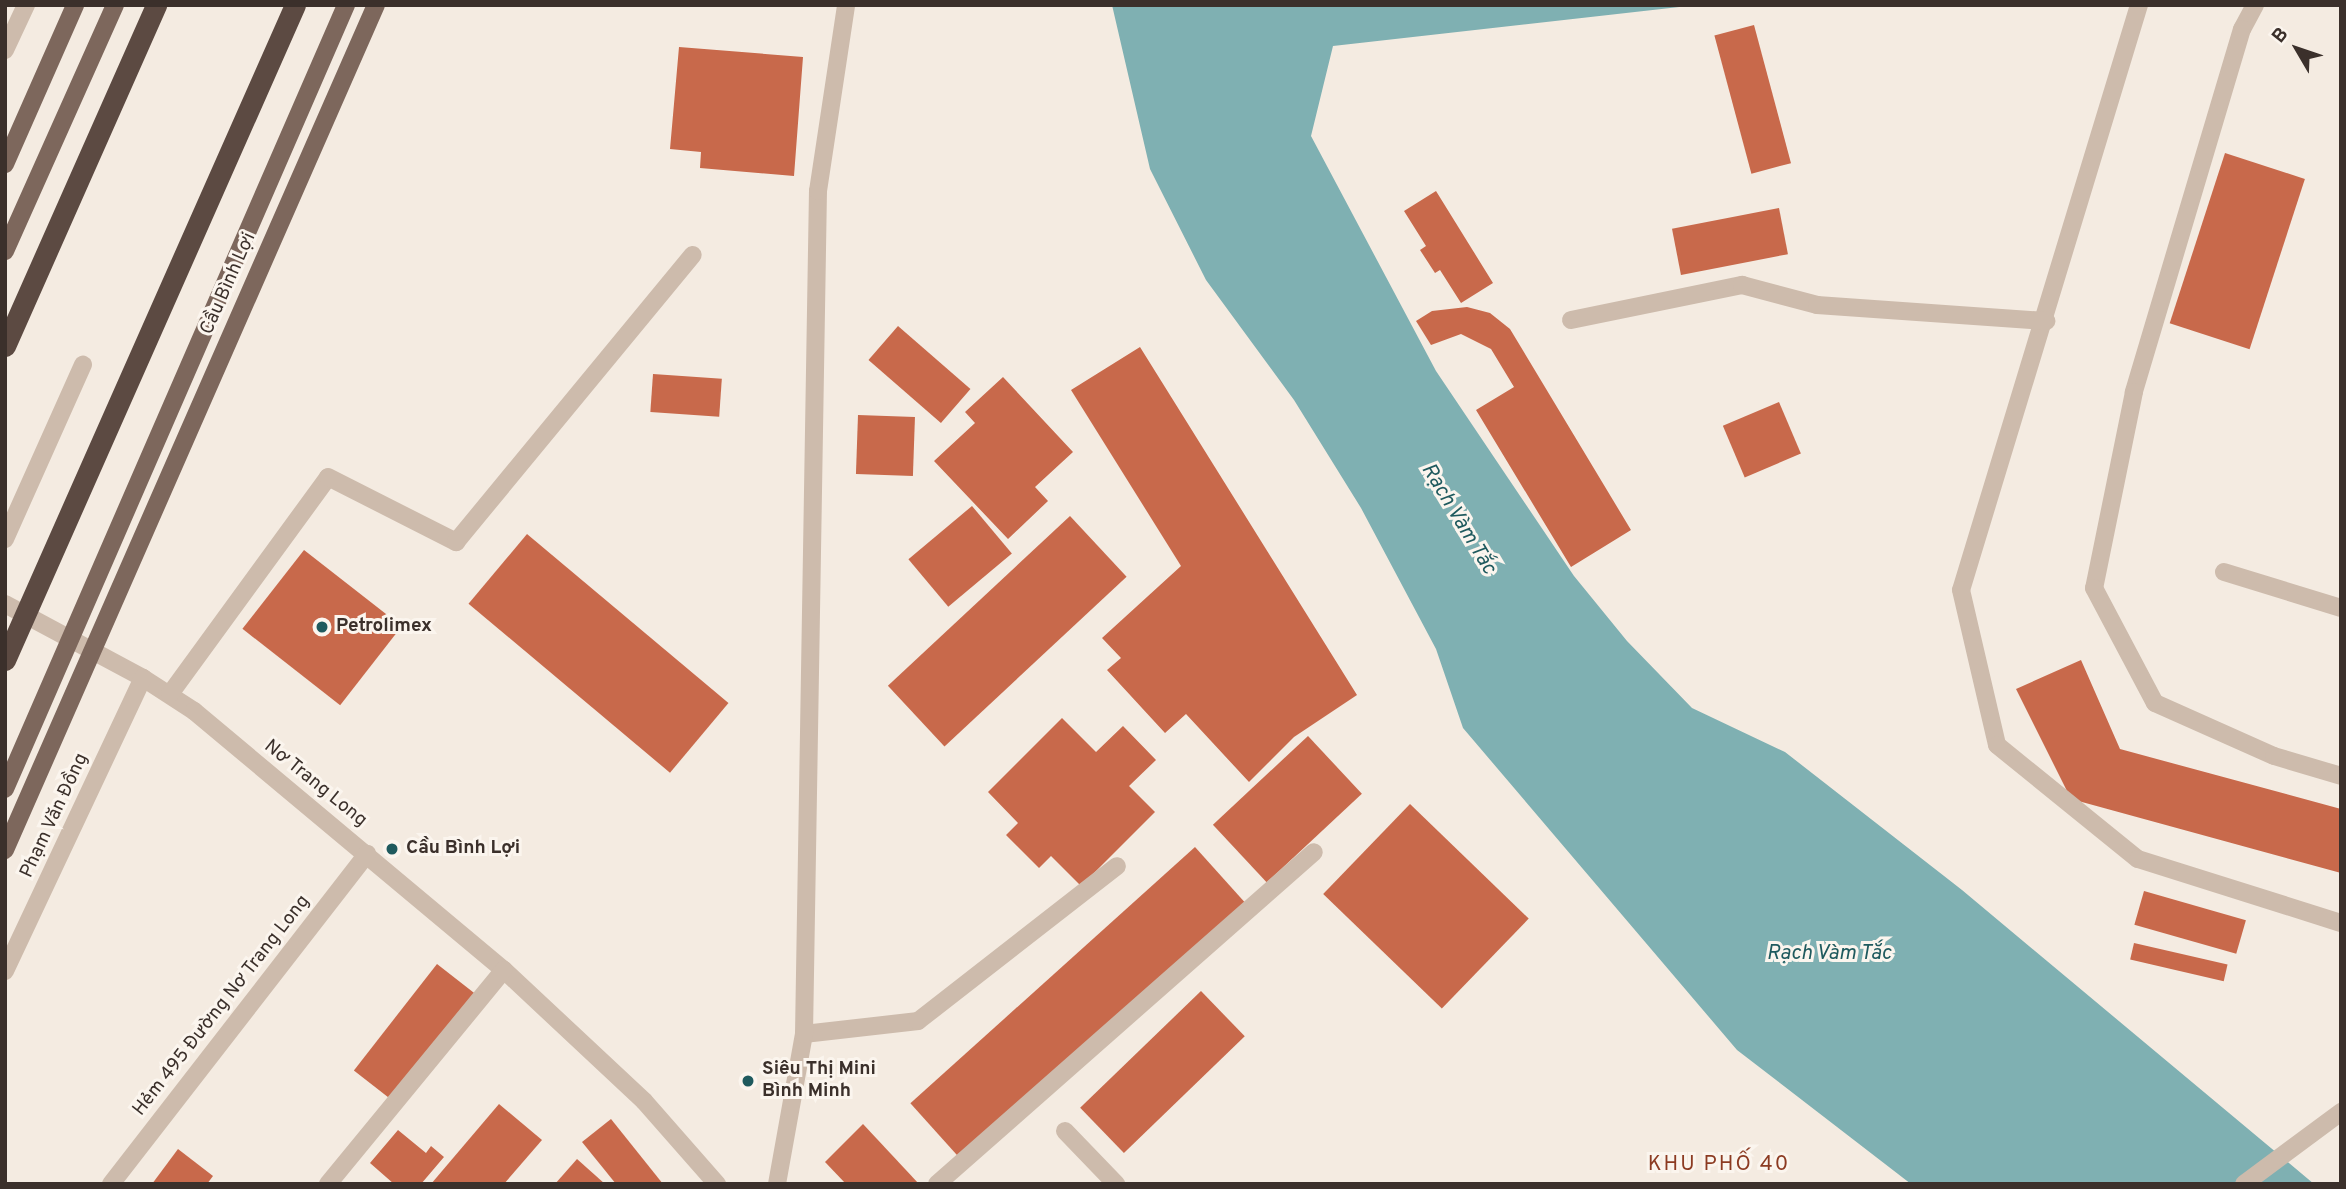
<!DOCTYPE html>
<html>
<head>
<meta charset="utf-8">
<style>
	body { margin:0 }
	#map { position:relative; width:2346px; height:1189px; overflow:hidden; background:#f4ebe1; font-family:Overpass,sans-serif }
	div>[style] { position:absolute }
	.water>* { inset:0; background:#7fb0b2 }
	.building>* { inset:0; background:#c8694b; transform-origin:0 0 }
	.minor>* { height:18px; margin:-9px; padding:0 9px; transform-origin:9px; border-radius:9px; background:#cdbbac }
	.major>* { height:18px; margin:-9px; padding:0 9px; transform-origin:9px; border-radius:9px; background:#7d675c }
	.highway>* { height:21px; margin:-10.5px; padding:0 10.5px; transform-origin:10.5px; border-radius:10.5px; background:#5c4a42 }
	.major-bridge>* { height:18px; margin:-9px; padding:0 9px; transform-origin:9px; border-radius:9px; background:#7d675c }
	.highway-bridge>* { height:21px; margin:-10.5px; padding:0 10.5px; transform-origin:10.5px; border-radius:10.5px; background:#5c4a42 }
	.dots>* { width:19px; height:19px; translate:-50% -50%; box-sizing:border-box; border:4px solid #fbf5ee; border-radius:50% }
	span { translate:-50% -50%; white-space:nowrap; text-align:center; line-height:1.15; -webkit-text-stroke:6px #fbf5ee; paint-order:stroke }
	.street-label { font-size:19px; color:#3b302b }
	.poi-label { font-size:19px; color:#3b302b; font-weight:700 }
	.left { translate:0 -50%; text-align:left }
	.water-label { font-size:21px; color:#1f5a5e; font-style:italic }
	.neighbourhood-label { font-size:21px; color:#8c3b22; letter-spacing:2px }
	.frame { position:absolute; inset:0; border:7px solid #3b302b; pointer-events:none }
	.north { position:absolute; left:2262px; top:14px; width:70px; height:70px; -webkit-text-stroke:5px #fbf5ee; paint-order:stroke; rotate:309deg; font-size:19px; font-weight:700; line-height:28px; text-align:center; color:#3b302b }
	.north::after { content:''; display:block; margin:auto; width:24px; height:32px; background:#3b302b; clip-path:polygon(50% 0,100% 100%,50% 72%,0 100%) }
</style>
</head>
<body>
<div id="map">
	<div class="water">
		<i style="clip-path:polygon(1112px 5px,1697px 5px,1333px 46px,1311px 136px,1436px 371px,1574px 576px,1627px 641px,1692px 708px,1785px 752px,1962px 890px,2314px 1184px,1911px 1184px,1737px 1050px,1463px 728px,1436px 649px,1361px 508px,1294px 400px,1206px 280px,1150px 169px)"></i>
	</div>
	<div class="building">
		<i style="left:1754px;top:25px;width:143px;height:41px;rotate:75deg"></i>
		<i style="clip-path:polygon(679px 47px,803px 57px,794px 176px,700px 168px,701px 152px,670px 149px)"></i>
		<i style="left:2225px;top:153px;width:84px;height:179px;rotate:18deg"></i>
		<i style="clip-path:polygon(1436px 191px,1493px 283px,1461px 303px,1440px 270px,1435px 273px,1420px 250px,1426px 246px,1404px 211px)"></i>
		<i style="left:1779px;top:208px;width:47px;height:109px;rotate:79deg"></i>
		<i style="clip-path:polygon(1467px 307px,1490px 313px,1510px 329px,1631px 530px,1571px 567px,1476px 410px,1514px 387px,1491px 349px,1461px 334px,1431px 345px,1416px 321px,1432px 311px)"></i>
		<i style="left:898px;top:326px;width:96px;height:45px;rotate:41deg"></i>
		<i style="clip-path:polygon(1140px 347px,1357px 695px,1294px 737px,1249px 782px,1186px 714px,1165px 733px,1107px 670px,1121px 658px,1102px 638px,1181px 566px,1071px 390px)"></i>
		<i style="left:653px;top:374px;width:69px;height:38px;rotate:4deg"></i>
		<i style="clip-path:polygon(1003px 377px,1073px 452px,1035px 487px,1048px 501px,1008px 539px,934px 461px,975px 423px,965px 412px)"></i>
		<i style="left:1779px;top:402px;width:56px;height:61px;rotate:67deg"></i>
		<i style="left:858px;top:415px;width:57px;height:59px;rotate:2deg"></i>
		<i style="left:972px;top:506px;width:62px;height:83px;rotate:50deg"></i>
		<i style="left:1070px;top:516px;width:83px;height:249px;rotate:47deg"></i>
		<i style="left:527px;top:534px;width:263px;height:91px;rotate:40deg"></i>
		<i style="left:304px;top:550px;width:124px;height:100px;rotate:38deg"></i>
		<i style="clip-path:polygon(2081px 660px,2120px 749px,2341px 809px,2341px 873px,2071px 799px,2016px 689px)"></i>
		<i style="clip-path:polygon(1062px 718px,1096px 752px,1123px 726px,1156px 760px,1129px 786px,1155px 812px,1081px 886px,1051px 856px,1039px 868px,1006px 835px,1018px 823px,988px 792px)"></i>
		<i style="left:1308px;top:736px;width:79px;height:130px;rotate:47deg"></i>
		<i style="left:1410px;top:804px;width:165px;height:125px;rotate:44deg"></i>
		<i style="left:1195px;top:847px;width:81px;height:383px;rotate:48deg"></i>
		<i style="left:2144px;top:891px;width:106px;height:35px;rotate:16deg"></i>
		<i style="left:2134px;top:943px;width:96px;height:17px;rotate:13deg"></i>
		<i style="left:437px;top:964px;width:48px;height:135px;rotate:38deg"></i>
		<i style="left:1201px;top:991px;width:63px;height:168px;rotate:46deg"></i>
		<i style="clip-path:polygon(499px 1104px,542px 1140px,504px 1184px,431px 1184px)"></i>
		<i style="clip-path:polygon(611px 1119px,663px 1184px,616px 1184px,582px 1142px)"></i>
		<i style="clip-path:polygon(863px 1124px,919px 1184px,846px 1184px,825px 1162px)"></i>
		<i style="clip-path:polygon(398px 1130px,426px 1153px,431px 1146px,444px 1157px,421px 1184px,394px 1184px,370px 1163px)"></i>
		<i style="clip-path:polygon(178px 1149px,213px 1176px,207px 1184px,152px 1184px)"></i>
		<i style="clip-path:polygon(577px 1159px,605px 1184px,555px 1184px)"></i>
	</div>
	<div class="minor">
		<i style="left:2139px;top:5px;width:611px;rotate:106.92deg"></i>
		<i style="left:1961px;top:590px;width:159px;rotate:76.9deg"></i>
		<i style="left:1997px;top:745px;width:181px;rotate:39deg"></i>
		<i style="left:2138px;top:859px;width:213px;rotate:17.5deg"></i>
		<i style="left:2255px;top:5px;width:27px;rotate:118deg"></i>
		<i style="left:2242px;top:29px;width:379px;rotate:106.6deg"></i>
		<i style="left:2134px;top:392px;width:200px;rotate:101.5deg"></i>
		<i style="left:2094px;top:588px;width:130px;rotate:62.1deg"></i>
		<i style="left:2155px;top:703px;width:130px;rotate:24deg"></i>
		<i style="left:2274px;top:756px;width:70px;rotate:16.6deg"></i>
		<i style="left:5px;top:50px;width:50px;rotate:-65deg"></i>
		<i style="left:1571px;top:320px;width:175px;rotate:-11.6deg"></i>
		<i style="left:1742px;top:285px;width:78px;rotate:14.9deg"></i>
		<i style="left:1817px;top:305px;width:230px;rotate:4deg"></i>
		<i style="left:5px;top:539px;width:191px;rotate:-65.9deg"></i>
		<i style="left:2224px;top:572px;width:122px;rotate:17.1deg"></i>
		<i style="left:5px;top:604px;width:157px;rotate:28.2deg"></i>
		<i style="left:143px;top:678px;width:61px;rotate:32.9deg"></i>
		<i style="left:194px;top:711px;width:404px;rotate:39.9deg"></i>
		<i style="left:504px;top:970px;width:192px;rotate:43.1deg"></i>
		<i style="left:644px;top:1101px;width:111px;rotate:48.7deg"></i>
		<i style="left:170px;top:694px;width:268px;rotate:-53.9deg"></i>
		<i style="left:328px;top:477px;width:144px;rotate:26.9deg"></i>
		<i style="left:456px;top:542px;width:372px;rotate:-50.5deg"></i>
		<i style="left:5px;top:971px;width:324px;rotate:-64.8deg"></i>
		<i style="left:804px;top:1034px;width:115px;rotate:-6.5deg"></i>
		<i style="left:918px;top:1021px;width:252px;rotate:-37.9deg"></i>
		<i style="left:1065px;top:1131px;width:74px;rotate:46.1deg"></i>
		<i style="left:111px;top:1184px;width:418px;rotate:-52.2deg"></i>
		<i style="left:328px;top:1184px;width:277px;rotate:-50.6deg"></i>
		<i style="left:777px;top:1184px;width:152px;rotate:-79.8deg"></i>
		<i style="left:804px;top:1034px;width:843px;rotate:-89.05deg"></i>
		<i style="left:818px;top:191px;width:187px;rotate:-81.4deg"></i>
		<i style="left:937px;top:1184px;width:502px;rotate:-41.37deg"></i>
		<i style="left:2244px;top:1184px;width:121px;rotate:-36.6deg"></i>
	</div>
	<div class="major">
		<i style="left:5px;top:164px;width:174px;rotate:-66.2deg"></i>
		<i style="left:5px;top:251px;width:269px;rotate:-65.9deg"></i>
	</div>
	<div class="highway">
		<i style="left:5px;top:346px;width:373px;rotate:-66.1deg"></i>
	</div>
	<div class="major-bridge">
		<i style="left:5px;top:789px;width:855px;rotate:-66.49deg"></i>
		<i style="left:5px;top:850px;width:923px;rotate:-66.3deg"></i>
	</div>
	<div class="highway-bridge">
		<i style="left:5px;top:660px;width:716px;rotate:-66.12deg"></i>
	</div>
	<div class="dots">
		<i style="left:322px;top:627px;background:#1f5a5e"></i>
		<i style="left:392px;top:849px;background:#1f5a5e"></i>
		<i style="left:748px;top:1081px;background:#1f5a5e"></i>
	</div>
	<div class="street-label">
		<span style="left:229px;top:284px;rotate:-66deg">Cầu Bình Lợi</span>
		<span style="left:315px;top:784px;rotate:39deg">Nơ Trang Long</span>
		<span style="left:55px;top:816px;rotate:-65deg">Phạm Văn Đồng</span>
		<span style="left:222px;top:1006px;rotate:-52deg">Hẻm 495 Đường Nơ Trang Long</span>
	</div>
	<div class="poi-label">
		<span class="left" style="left:336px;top:627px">Petrolimex</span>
		<span class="left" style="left:406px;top:849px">Cầu Bình Lợi</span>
		<span class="left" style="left:762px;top:1081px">Siêu Thị Mini<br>Bình Minh</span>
	</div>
	<div class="water-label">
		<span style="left:1458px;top:519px;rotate:59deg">Rạch Vàm Tắc</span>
		<span style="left:1829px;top:954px">Rạch Vàm Tắc</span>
	</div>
	<div class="neighbourhood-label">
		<span style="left:1719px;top:1165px">KHU PHỐ 40</span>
	</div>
	<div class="frame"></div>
	<div class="north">B</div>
</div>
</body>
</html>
